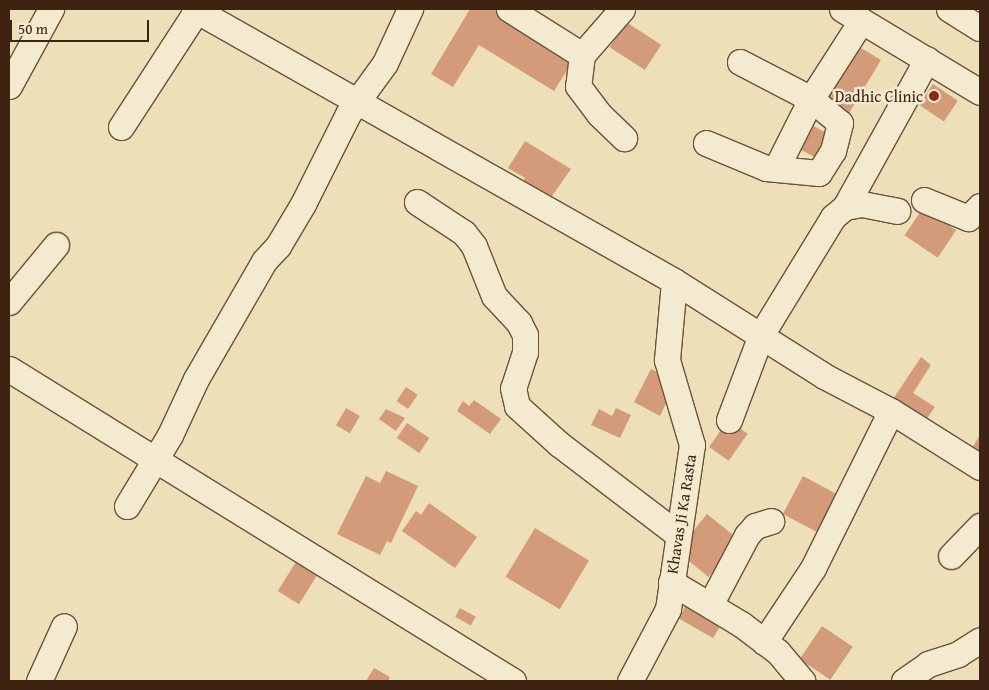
<!DOCTYPE html>
<html>
<head>
<meta charset="utf-8">
<style>
	body { margin:0 }
	#map { position:relative; width:989px; height:690px; overflow:hidden; background:#eddfb7; font-family:"Gentium Book Plus",serif }
	div>[style] { position:absolute }
	.building>* { inset:0; background:#d39b7a; transform-origin:0 0 }
	.roads { filter:drop-shadow(1px 0 #6a523b) drop-shadow(-1px 0 #6a523b) drop-shadow(0 1px #6a523b) drop-shadow(0 -1px #6a523b) }
	.minor>* { height:25px; margin:-12.5px; padding:0 12.5px; transform-origin:12.5px; border-radius:12.5px; background:#f3ead0 }
	.dots>* { width:14px; height:14px; translate:-50% -50%; box-sizing:border-box; border:2px solid #f3ead0; border-radius:50% }
	span { translate:-50% -50%; white-space:nowrap; text-align:center; line-height:1.15; -webkit-text-stroke:5px #f3ead0; paint-order:stroke }
	.poi-label { font-size:16px; color:#3e2312 }
	.right { translate:-100% -50%; text-align:right }
	.street-label { font-size:16px; color:#3e2312 }
	.frame { position:absolute; inset:0; border:10px solid #3e2312; pointer-events:none }
	.scale { position:absolute; left:10px; top:20px; width:139px; height:22px; box-sizing:border-box; border:2px solid #3e2312; border-top:0; padding-left:6px; font-size:15px; line-height:18px; white-space:nowrap; color:#3e2312; -webkit-text-stroke:4px #f3ead0; paint-order:stroke }
</style>
</head>
<body>
<div id="map">
	<div class="building">
		<i style="clip-path:polygon(470px 9px,499px 9px,576px 56px,554px 91px,479px 45px,453px 87px,431px 74px)"></i>
		<i style="left:626px;top:22px;width:42px;height:30px;rotate:33deg"></i>
		<i style="left:851px;top:42px;width:35px;height:63px;rotate:31deg"></i>
		<i style="left:933px;top:84px;width:30px;height:25px;rotate:34deg"></i>
		<i style="left:804px;top:121px;width:32px;height:27px;rotate:28deg"></i>
		<i style="clip-path:polygon(525px 141px,571px 169px,545px 206px,518px 190px,525px 178px,508px 168px)"></i>
		<i style="left:923px;top:208px;width:40px;height:33px;rotate:34deg"></i>
		<i style="clip-path:polygon(921px 357px,931px 365px,913px 393px,935px 407px,925px 421px,893px 399px)"></i>
		<i style="clip-path:polygon(651px 369px,665px 376px,673px 389px,660px 416px,634px 402px)"></i>
		<i style="left:406px;top:387px;width:14px;height:17px;rotate:34deg"></i>
		<i style="clip-path:polygon(474px 400px,501px 419px,490px 434px,457px 411px,463px 401px,469px 406px)"></i>
		<i style="left:346px;top:408px;width:16px;height:20px;rotate:30deg"></i>
		<i style="clip-path:polygon(616px 408px,631px 415px,620px 438px,591px 425px,599px 409px,612px 416px)"></i>
		<i style="clip-path:polygon(386px 409px,405px 418px,396px 431px,379px 419px)"></i>
		<i style="left:728px;top:420px;width:24px;height:33px;rotate:35deg"></i>
		<i style="left:407px;top:423px;width:27px;height:18px;rotate:34deg"></i>
		<i style="clip-path:polygon(980px 435px,980px 456px,971px 450px)"></i>
		<i style="clip-path:polygon(386px 471px,418px 486px,391px 543px,387px 541px,380px 555px,337px 534px,366px 476px,380px 483px)"></i>
		<i style="left:803px;top:476px;width:44px;height:43px;rotate:28deg"></i>
		<i style="clip-path:polygon(429px 503px,477px 537px,455px 568px,402px 531px,416px 511px,421px 515px)"></i>
		<i style="left:707px;top:514px;width:41px;height:48px;rotate:39deg"></i>
		<i style="left:535px;top:528px;width:63px;height:57px;rotate:31deg"></i>
		<i style="left:299px;top:557px;width:25px;height:40px;rotate:32deg"></i>
		<i style="left:689px;top:600px;width:40px;height:21px;rotate:30deg"></i>
		<i style="left:460px;top:608px;width:18px;height:10px;rotate:29deg"></i>
		<i style="left:822px;top:626px;width:37px;height:40px;rotate:34deg"></i>
		<i style="clip-path:polygon(374px 668px,390px 677px,388px 681px,366px 681px)"></i>
	</div>
	<div class="roads">
		<div class="minor">
			<i style="left:194px;top:9px;width:552px;rotate:29.54deg"></i>
			<i style="left:674px;top:281px;width:178px;rotate:32.3deg"></i>
			<i style="left:824px;top:376px;width:76px;rotate:27.6deg"></i>
			<i style="left:891px;top:411px;width:105px;rotate:32.2deg"></i>
			<i style="left:509px;top:9px;width:86px;rotate:32.2deg"></i>
			<i style="left:582px;top:55px;width:31px;rotate:97deg"></i>
			<i style="left:578px;top:86px;width:35px;rotate:53deg"></i>
			<i style="left:599px;top:114px;width:35px;rotate:44deg"></i>
			<i style="left:842px;top:9px;width:161px;rotate:31deg"></i>
			<i style="left:949px;top:9px;width:36px;rotate:32deg"></i>
			<i style="left:582px;top:55px;width:61px;rotate:-49deg"></i>
			<i style="left:740px;top:62px;width:80px;rotate:27.5deg"></i>
			<i style="left:811px;top:99px;width:76px;rotate:116.6deg"></i>
			<i style="left:9px;top:86px;width:88px;rotate:-61.4deg"></i>
			<i style="left:121px;top:127px;width:140px;rotate:-57deg"></i>
			<i style="left:706px;top:143px;width:65px;rotate:22.6deg"></i>
			<i style="left:766px;top:168px;width:53px;rotate:5.4deg"></i>
			<i style="left:819px;top:173px;width:26px;rotate:-58deg"></i>
			<i style="left:833px;top:151px;width:29px;rotate:-76deg"></i>
			<i style="left:840px;top:123px;width:38px;rotate:-140deg"></i>
			<i style="left:811px;top:99px;width:93px;rotate:-57.3deg"></i>
			<i style="left:924px;top:200px;width:48px;rotate:22.2deg"></i>
			<i style="left:968px;top:218px;width:17px;rotate:-45deg"></i>
			<i style="left:417px;top:202px;width:56px;rotate:33.4deg"></i>
			<i style="left:464px;top:233px;width:16px;rotate:52deg"></i>
			<i style="left:474px;top:246px;width:54px;rotate:68.2deg"></i>
			<i style="left:494px;top:296px;width:37px;rotate:47deg"></i>
			<i style="left:519px;top:323px;width:13px;rotate:63deg"></i>
			<i style="left:525px;top:335px;width:17px;rotate:90deg"></i>
			<i style="left:525px;top:352px;width:38px;rotate:108deg"></i>
			<i style="left:513px;top:388px;width:18px;rotate:77deg"></i>
			<i style="left:517px;top:406px;width:57px;rotate:42.1deg"></i>
			<i style="left:559px;top:444px;width:148px;rotate:37.3deg"></i>
			<i style="left:845px;top:207px;width:169px;rotate:-61deg"></i>
			<i style="left:9px;top:302px;width:74px;rotate:-50.5deg"></i>
			<i style="left:9px;top:369px;width:593px;rotate:31.76deg"></i>
			<i style="left:729px;top:420px;width:91px;rotate:-69.4deg"></i>
			<i style="left:761px;top:335px;width:138px;rotate:-58.6deg"></i>
			<i style="left:833px;top:217px;width:16px;rotate:-40deg"></i>
			<i style="left:845px;top:207px;width:17px;rotate:-10deg"></i>
			<i style="left:862px;top:204px;width:36px;rotate:11deg"></i>
			<i style="left:127px;top:506px;width:83px;rotate:-58.8deg"></i>
			<i style="left:170px;top:435px;width:62px;rotate:-65.1deg"></i>
			<i style="left:196px;top:379px;width:136px;rotate:-60deg"></i>
			<i style="left:264px;top:261px;width:21px;rotate:-47deg"></i>
			<i style="left:278px;top:246px;width:49px;rotate:-59.2deg"></i>
			<i style="left:303px;top:204px;width:101px;rotate:-63.4deg"></i>
			<i style="left:348px;top:114px;width:63px;rotate:-54deg"></i>
			<i style="left:385px;top:63px;width:60px;rotate:-65.2deg"></i>
			<i style="left:951px;top:556px;width:42px;rotate:-46deg"></i>
			<i style="left:671px;top:582px;width:82px;rotate:31deg"></i>
			<i style="left:741px;top:624px;width:46px;rotate:37.1deg"></i>
			<i style="left:778px;top:652px;width:38px;rotate:50deg"></i>
			<i style="left:710px;top:605px;width:79px;rotate:-62.1deg"></i>
			<i style="left:747px;top:535px;width:12px;rotate:-48deg"></i>
			<i style="left:755px;top:526px;width:17px;rotate:-17deg"></i>
			<i style="left:764px;top:642px;width:89px;rotate:-56.5deg"></i>
			<i style="left:813px;top:568px;width:175px;rotate:-63.6deg"></i>
			<i style="left:39px;top:681px;width:60px;rotate:-65.6deg"></i>
			<i style="left:630px;top:681px;width:81px;rotate:-62.2deg"></i>
			<i style="left:668px;top:609px;width:166px;rotate:-81.7deg"></i>
			<i style="left:692px;top:445px;width:89px;rotate:-106.4deg"></i>
			<i style="left:667px;top:360px;width:79px;rotate:-84.9deg"></i>
			<i style="left:904px;top:681px;width:29px;rotate:-35deg"></i>
			<i style="left:928px;top:664px;width:32px;rotate:-18deg"></i>
			<i style="left:958px;top:654px;width:26px;rotate:-32deg"></i>
		</div>
	</div>
	<div class="dots">
		<i style="left:934px;top:96px;background:#8f2418"></i>
	</div>
	<div class="poi-label">
		<span class="right" style="left:923px;top:96px">Dadhic Clinic</span>
	</div>
	<div class="street-label">
		<span style="left:681px;top:514px;rotate:-81deg">Khavas Ji Ka Rasta</span>
	</div>
	<div class="frame"></div>
	<div class="scale">50 m</div>
</div>
</body>
</html>
